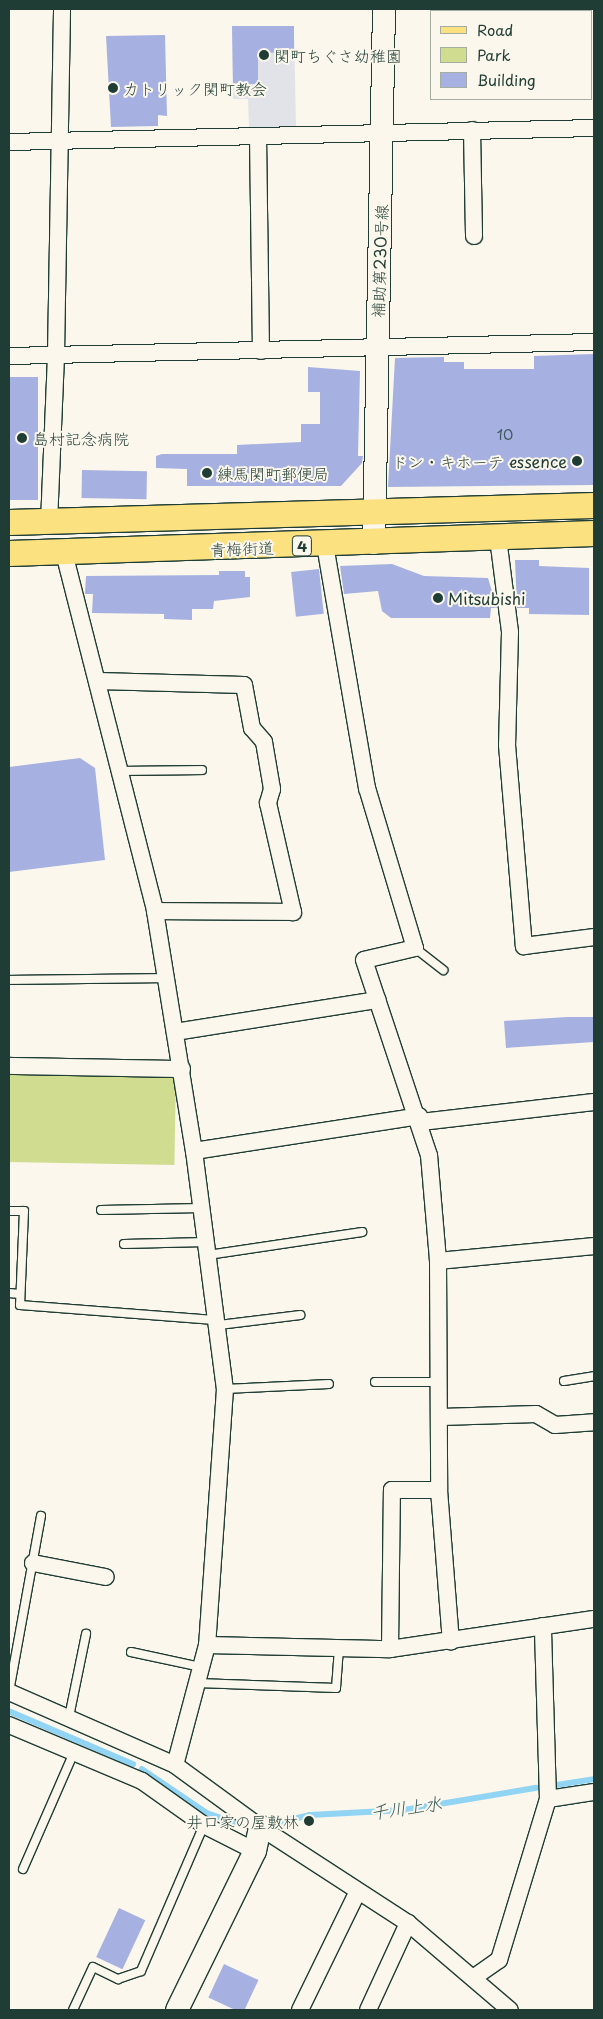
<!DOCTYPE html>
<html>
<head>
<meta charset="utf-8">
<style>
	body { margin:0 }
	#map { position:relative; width:603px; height:2019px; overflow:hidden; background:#fbf7ec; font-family:"Playpen Sans","Klee One",sans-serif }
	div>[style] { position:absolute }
	.built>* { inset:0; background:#e2e2e9 }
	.green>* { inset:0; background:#d0dc90; transform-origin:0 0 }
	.stream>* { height:5.5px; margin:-2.75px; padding:0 2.75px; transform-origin:2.75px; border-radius:2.75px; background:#92d4f4 }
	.building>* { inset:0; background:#a6b1e1; transform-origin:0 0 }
	.roads { filter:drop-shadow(1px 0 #1f3d34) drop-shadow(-1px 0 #1f3d34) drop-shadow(0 1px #1f3d34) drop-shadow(0 -1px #1f3d34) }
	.lane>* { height:8px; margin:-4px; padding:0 4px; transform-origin:4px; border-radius:4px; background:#fbf7ec }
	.street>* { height:16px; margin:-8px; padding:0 8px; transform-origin:8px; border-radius:8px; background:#fbf7ec }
	.secondary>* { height:22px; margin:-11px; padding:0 11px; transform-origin:11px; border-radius:11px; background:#fbf7ec }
	.primary>* { height:25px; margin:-12.5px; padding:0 12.5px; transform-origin:12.5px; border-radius:12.5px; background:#fbe180 }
	.dots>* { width:14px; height:14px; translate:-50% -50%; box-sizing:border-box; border:2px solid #fbf7ec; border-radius:50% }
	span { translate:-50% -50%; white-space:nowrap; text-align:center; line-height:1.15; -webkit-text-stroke:4px #fbf7ec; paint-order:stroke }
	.number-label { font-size:14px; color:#415a5f }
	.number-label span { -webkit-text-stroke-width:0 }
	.shield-label span { padding:1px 4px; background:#fbf7ec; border:1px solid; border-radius:4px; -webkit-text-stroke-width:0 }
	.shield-label { font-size:15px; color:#1f3d34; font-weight:700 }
	.poi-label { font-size:16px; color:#1f3d34 }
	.left { translate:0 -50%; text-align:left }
	.right { translate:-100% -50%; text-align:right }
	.street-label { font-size:16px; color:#1f3d34 }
	.water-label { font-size:18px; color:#365b5a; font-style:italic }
	.frame { position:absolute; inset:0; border:10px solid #1f3d34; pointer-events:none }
	.legend { position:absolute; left:430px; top:10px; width:162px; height:90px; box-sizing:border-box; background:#fbf7ec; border:1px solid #a3ada2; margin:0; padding:6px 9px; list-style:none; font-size:15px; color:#1f3d34 }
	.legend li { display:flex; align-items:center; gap:10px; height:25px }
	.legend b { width:25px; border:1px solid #a3ada2 }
</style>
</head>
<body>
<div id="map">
	<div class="built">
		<i style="clip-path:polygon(232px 26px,294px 26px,296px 127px,249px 127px,248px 99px,233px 99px)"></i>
	</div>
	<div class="green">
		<i style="left:9px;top:1071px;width:167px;height:91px;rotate:1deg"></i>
	</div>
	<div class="stream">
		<i style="left:9px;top:1711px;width:135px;rotate:23.1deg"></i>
		<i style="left:142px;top:1769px;width:78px;rotate:34.1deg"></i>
		<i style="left:207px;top:1813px;width:31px;rotate:19deg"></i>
		<i style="left:557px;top:1785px;width:37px;rotate:-9deg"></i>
		<i style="left:276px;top:1823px;width:35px;rotate:-13deg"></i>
		<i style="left:310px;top:1815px;width:94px;rotate:-3deg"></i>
		<i style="left:404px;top:1810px;width:134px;rotate:-9.5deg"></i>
	</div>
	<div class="building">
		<i style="clip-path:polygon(232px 26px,294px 26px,294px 52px,258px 53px,258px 84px,233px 84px)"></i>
		<i style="clip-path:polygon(165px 35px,167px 116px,158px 115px,158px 126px,111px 127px,106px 36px)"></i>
		<i style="clip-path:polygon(594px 354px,594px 485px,388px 487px,395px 358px,444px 357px,444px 362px,464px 362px,464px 369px,534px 369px,534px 356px)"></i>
		<i style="clip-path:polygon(308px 367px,360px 371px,358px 456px,363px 456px,362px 463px,341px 486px,187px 486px,187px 469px,156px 468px,156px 456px,162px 454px,237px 454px,237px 445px,301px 442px,301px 424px,320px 424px,320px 392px,308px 392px)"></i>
		<i style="left:9px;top:377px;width:29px;height:123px"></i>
		<i style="left:82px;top:470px;width:65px;height:28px;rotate:1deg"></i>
		<i style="clip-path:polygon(515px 560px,539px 560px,539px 566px,589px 568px,589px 615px,529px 614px,529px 608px,517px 608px)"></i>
		<i style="clip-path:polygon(392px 564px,424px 576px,488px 578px,497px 608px,491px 608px,490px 618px,391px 618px,382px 611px,378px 591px,344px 594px,340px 566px)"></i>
		<i style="left:319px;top:569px;width:45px;height:28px;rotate:84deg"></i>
		<i style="clip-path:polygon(219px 571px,245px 571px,245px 577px,250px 577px,250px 597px,214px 601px,213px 609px,192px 609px,192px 620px,164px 619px,164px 614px,92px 613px,93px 594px,85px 594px,86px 576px,219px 575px)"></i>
		<i style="clip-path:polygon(80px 758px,95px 768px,105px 860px,9px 872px,9px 767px)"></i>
		<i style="clip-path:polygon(567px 1017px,594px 1017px,594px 1042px,506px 1048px,504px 1021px)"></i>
		<i style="left:119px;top:1908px;width:29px;height:54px;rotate:25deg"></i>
		<i style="left:224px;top:1964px;width:38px;height:37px;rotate:25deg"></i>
	</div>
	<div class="roads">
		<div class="lane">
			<i style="left:122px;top:771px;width:80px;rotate:-0.7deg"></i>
			<i style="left:415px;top:948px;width:36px;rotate:38deg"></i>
			<i style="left:9px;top:980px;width:157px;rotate:-0.7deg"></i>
			<i style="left:101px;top:1210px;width:101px;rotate:-1.1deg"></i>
			<i style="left:9px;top:1211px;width:15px"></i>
			<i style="left:24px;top:1211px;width:94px;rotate:92.4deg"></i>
			<i style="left:20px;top:1305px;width:198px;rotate:4.4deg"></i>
			<i style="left:124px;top:1244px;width:82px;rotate:-1.4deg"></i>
			<i style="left:208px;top:1255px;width:156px;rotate:-8.5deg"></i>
			<i style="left:9px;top:1293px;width:11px;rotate:5deg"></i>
			<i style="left:219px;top:1325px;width:82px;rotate:-7deg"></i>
			<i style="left:564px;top:1381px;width:30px;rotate:-9deg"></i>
			<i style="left:375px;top:1382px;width:64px"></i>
			<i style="left:225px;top:1389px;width:104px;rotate:-2.8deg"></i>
			<i style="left:131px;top:1652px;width:72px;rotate:12.1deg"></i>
			<i style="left:197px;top:1683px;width:139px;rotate:2.1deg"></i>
			<i style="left:336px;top:1688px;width:40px;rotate:-85.7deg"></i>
			<i style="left:9px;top:1692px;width:179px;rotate:-79.7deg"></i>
			<i style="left:69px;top:1717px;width:85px;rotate:-78.4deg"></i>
			<i style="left:23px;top:1869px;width:128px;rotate:-66.4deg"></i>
			<i style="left:73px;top:2010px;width:47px;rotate:-65.1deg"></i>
			<i style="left:93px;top:1967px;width:28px;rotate:26deg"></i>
			<i style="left:118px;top:1979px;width:24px;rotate:-19deg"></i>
			<i style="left:141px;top:1971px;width:159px;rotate:-66.7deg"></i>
		</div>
		<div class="street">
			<i style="left:523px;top:9px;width:2px;rotate:90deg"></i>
			<i style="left:472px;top:130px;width:106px;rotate:88.9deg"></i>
			<i style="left:258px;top:136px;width:215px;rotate:89.2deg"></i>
			<i style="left:9px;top:142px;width:585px;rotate:-1.37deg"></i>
			<i style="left:9px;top:356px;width:585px;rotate:-1.37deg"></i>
			<i style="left:49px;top:523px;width:168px;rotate:-87.6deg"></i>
			<i style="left:56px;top:355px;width:346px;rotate:-89deg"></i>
			<i style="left:498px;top:538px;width:95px;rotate:82.7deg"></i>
			<i style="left:510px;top:632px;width:113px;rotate:91.5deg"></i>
			<i style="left:507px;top:745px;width:202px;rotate:85.2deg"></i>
			<i style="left:524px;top:946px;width:71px;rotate:-7.3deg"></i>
			<i style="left:325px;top:545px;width:247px;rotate:80.2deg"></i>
			<i style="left:367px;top:788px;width:167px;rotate:73.3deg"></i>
			<i style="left:415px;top:948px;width:52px;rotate:166.8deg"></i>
			<i style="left:364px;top:960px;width:206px;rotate:71.6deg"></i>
			<i style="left:429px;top:1155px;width:106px;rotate:85.1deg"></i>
			<i style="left:438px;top:1261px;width:229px;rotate:89.7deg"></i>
			<i style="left:439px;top:1490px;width:152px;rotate:85.5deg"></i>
			<i style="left:64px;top:553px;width:369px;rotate:75.7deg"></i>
			<i style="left:155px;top:911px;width:243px;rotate:80.8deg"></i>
			<i style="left:194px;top:1151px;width:240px;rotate:82.6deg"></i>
			<i style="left:225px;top:1389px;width:257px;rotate:94deg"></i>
			<i style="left:207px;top:1645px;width:124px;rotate:104.9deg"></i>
			<i style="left:98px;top:681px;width:146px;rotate:1.6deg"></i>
			<i style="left:244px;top:685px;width:44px;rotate:79.5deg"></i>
			<i style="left:252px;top:728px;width:18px;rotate:49deg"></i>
			<i style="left:264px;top:742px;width:48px;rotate:80.3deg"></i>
			<i style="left:272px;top:789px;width:15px;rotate:106deg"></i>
			<i style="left:268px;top:803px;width:112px;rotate:77.1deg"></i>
			<i style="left:293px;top:912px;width:138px;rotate:-179.6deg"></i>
			<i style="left:175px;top:1032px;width:205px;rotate:-9deg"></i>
			<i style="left:9px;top:1066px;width:173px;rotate:1deg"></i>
			<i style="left:421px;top:1122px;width:174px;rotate:-6.6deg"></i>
			<i style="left:194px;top:1151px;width:228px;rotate:-8.8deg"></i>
			<i style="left:438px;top:1261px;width:157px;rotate:-5.5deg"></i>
			<i style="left:441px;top:1417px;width:95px;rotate:-1.8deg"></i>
			<i style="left:536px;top:1414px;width:22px;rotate:30deg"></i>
			<i style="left:555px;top:1425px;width:39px;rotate:-4deg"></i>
			<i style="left:33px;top:1563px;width:74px;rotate:10.9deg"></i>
			<i style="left:207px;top:1645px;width:183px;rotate:1.3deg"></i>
			<i style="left:390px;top:1649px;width:206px;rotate:-8.4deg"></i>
			<i style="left:390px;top:1649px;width:159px;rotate:-89.3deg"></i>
			<i style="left:392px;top:1490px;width:47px"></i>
			<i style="left:9px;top:1692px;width:181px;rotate:23.7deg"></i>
			<i style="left:175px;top:1765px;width:105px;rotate:36.1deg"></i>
			<i style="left:260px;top:1827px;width:176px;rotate:33deg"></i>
			<i style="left:408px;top:1923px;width:134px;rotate:40.5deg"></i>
			<i style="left:9px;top:1725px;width:144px;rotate:22.8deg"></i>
			<i style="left:142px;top:1781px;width:76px;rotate:35.4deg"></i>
			<i style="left:204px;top:1825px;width:57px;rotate:27deg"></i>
			<i style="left:548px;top:1799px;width:47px;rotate:-8.7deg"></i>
			<i style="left:473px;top:1978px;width:32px;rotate:-35deg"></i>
			<i style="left:499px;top:1960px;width:168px;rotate:-73.1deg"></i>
			<i style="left:548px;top:1799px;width:173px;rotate:-91.7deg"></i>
			<i style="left:300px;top:2010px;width:132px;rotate:-64deg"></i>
			<i style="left:368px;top:2010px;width:96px;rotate:-65.3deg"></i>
		</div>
		<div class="secondary">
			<i style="left:374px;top:543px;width:534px;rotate:-88.93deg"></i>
			<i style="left:177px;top:2010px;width:177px;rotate:-63.9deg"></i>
			<i style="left:255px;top:1851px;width:25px;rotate:-78deg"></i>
		</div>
		<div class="primary">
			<i style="left:9px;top:522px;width:585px;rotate:-1.66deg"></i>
			<i style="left:9px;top:553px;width:585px;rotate:-1.96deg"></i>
		</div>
	</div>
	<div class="dots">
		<i style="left:264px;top:55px;background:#1f3d34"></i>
		<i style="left:113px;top:88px;background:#1f3d34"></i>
		<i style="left:22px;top:438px;background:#1f3d34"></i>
		<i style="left:577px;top:461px;background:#1f3d34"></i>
		<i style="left:207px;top:473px;background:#1f3d34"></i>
		<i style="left:438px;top:598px;background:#1f3d34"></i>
		<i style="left:309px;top:1821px;background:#1f3d34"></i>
	</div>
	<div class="number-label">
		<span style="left:505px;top:435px">10</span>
	</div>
	<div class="shield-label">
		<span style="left:302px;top:546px">4</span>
	</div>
	<div class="poi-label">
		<span class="left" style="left:274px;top:55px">関町ちぐさ幼稚園</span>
		<span class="left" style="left:123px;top:88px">カトリック関町教会</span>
		<span class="left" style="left:33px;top:438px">島村記念病院</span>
		<span class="right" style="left:567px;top:461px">ドン・キホーテ essence</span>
		<span class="left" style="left:217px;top:473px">練馬関町郵便局</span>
		<span class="left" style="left:448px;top:598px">Mitsubishi</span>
		<span class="right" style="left:299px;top:1821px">井口家の屋敷林</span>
	</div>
	<div class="street-label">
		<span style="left:379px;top:261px;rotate:-88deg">補助第230号線</span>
		<span style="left:242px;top:548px;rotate:-2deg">青梅街道</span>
	</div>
	<div class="water-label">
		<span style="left:406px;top:1808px;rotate:-8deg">千川上水</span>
	</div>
	<div class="frame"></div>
	<ul class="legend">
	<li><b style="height:6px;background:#fbe180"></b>Road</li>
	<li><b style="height:14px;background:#d0dc90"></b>Park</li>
	<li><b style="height:14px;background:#a6b1e1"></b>Building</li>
	</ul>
</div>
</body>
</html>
